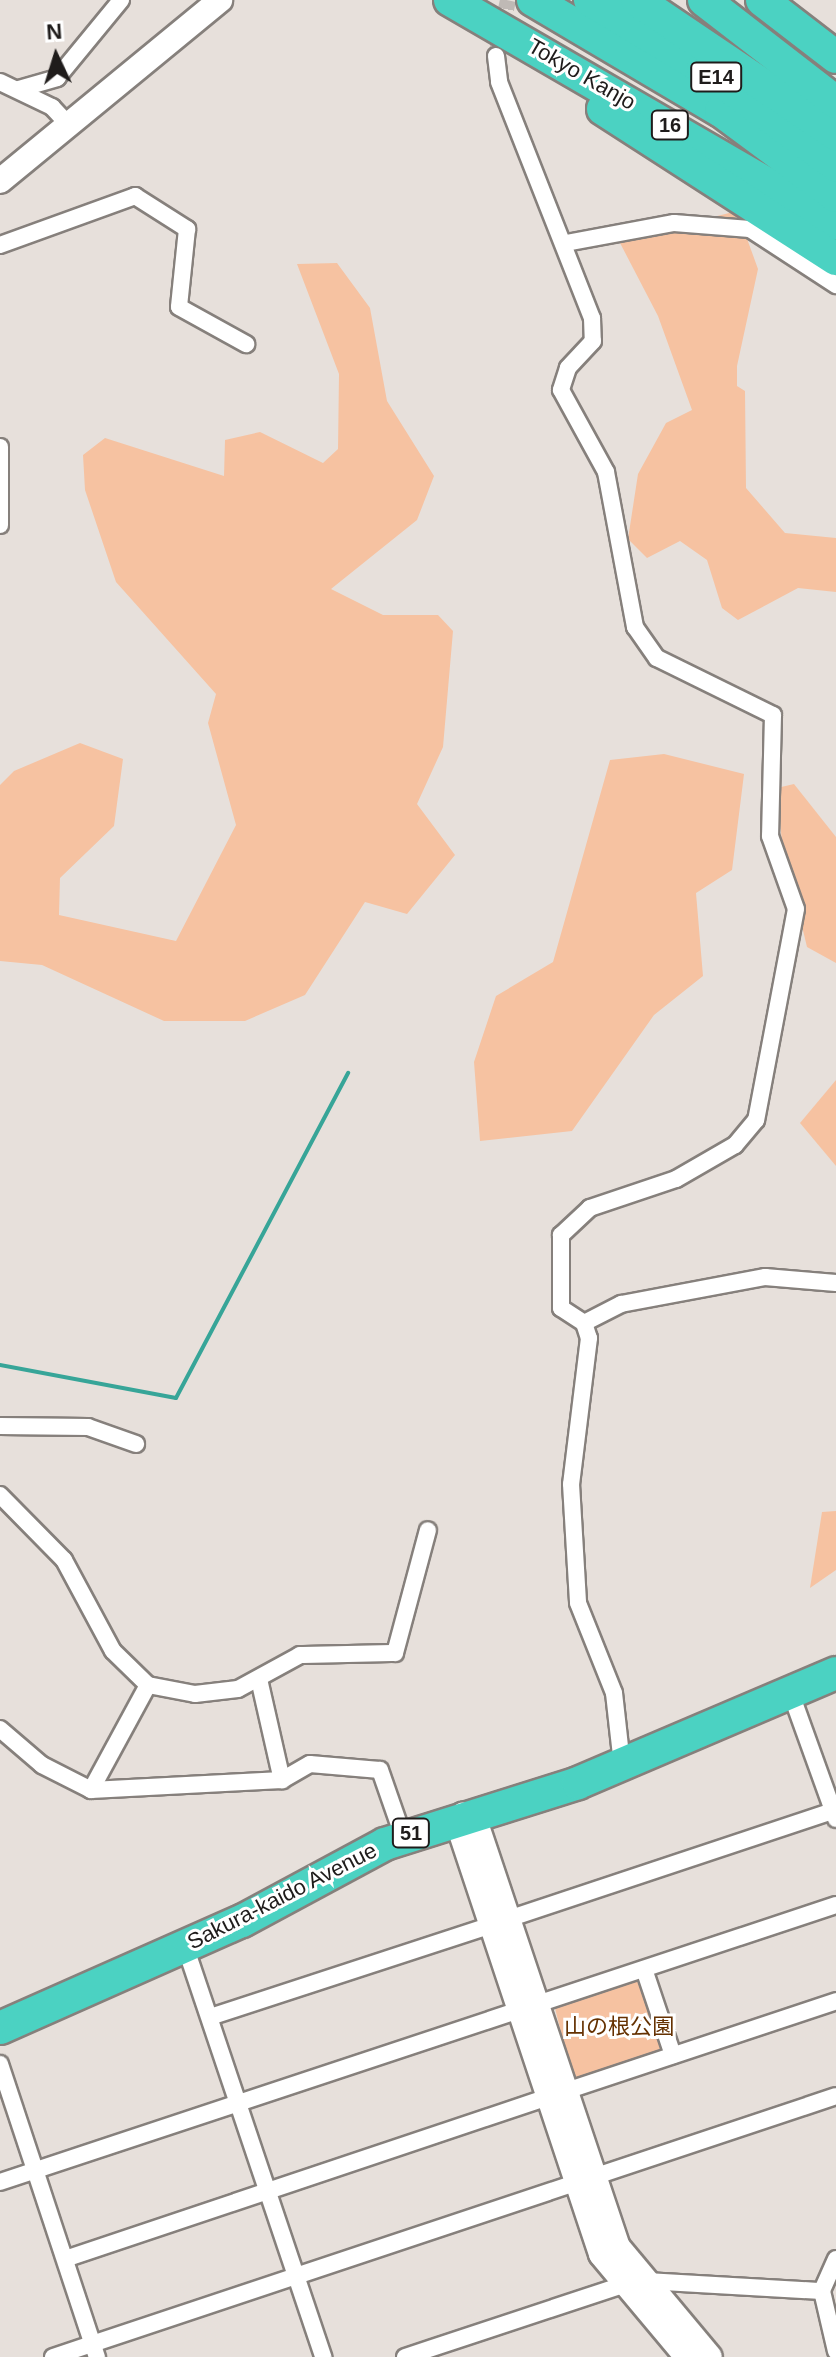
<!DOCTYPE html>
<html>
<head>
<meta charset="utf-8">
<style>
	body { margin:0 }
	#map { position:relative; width:836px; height:2357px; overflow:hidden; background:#e7e0db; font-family:Arial,"Noto Sans JP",sans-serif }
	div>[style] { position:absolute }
	.green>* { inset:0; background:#f6c2a1 }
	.stream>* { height:4px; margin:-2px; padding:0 2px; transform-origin:2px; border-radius:2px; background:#37a598 }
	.street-tunnel>* { height:16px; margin-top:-8px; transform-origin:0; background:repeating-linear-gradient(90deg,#bfb9b5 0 16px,transparent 0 24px) }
	.roads { filter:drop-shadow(2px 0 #86807c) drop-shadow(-2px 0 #86807c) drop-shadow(0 2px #86807c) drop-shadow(0 -2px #86807c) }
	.street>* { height:16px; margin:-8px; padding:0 8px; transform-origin:8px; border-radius:8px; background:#fff }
	.secondary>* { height:24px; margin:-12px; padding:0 12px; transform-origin:12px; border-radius:12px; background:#fff }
	.highway>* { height:32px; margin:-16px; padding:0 16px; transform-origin:16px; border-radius:16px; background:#4bd2c2 }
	span { translate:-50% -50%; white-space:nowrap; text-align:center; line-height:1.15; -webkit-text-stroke:6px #fff; paint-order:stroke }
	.shield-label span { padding:2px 6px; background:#fff; border:2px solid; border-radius:6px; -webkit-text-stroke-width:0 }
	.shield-label { font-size:20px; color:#1f1c1b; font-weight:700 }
	.street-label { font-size:22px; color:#1f1c1b }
	.park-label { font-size:22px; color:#653101 }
	.north { position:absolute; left:16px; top:16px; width:80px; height:80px; -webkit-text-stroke:6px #fff; paint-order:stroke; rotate:356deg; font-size:22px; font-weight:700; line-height:32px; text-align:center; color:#1f1c1b }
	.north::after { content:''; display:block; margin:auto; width:28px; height:36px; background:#1f1c1b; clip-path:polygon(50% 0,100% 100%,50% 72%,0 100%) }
</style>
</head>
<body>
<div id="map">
	<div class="green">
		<i style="clip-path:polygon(737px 211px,758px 269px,737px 366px,737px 386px,745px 391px,746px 488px,785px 533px,836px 538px,836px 592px,798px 588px,738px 620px,722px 608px,707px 560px,680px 541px,647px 558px,628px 539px,638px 474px,666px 423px,692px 410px,658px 316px,619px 241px)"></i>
		<i style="clip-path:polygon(337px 263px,370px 308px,387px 401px,434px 476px,417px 520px,331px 589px,383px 615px,438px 615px,453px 631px,443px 747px,417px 804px,455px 855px,407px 914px,365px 902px,305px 995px,245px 1021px,164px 1021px,42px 965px,0 961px,0 785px,14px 771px,80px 743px,123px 759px,114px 826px,60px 878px,59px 915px,176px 941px,236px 825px,208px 723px,216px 694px,116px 582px,85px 490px,83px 455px,105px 438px,224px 476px,225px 440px,260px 432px,323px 463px,338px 449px,339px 374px,297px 264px)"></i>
		<i style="clip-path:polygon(664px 754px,744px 774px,732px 870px,696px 893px,703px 976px,654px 1015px,572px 1131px,480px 1141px,474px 1062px,496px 996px,553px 962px,610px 760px)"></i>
		<i style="clip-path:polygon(794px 784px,836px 837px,836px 963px,807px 947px,782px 843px,777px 788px)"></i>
		<i style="clip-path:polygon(836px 1080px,836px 1166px,800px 1123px)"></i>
		<i style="clip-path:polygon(836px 1511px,836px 1570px,810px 1588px,822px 1512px)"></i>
		<i style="clip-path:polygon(640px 1977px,668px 2049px,582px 2081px,572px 2077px,555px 2008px)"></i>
	</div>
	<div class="stream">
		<i style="left:0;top:1365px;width:179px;rotate:10.6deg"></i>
		<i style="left:176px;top:1398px;width:368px;rotate:-62.1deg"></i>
	</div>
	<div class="street-tunnel">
		<i style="left:496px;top:56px;width:57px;rotate:-77.9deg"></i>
	</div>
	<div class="roads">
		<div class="street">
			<i style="left:496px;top:56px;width:26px;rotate:83deg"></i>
			<i style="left:499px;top:82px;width:254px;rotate:68.5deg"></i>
			<i style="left:592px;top:318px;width:23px;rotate:88deg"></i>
			<i style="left:593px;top:341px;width:37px;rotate:133deg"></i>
			<i style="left:568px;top:368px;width:23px;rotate:108deg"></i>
			<i style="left:561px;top:390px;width:94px;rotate:61.2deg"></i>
			<i style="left:606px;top:472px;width:158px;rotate:79.4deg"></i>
			<i style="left:635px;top:627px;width:38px;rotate:55deg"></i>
			<i style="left:657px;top:658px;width:129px;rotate:26.2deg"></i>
			<i style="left:773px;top:715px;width:121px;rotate:91.4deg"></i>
			<i style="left:770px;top:836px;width:77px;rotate:70.4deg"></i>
			<i style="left:796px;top:909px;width:215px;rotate:100.7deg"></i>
			<i style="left:756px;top:1120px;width:33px;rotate:130deg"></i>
			<i style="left:735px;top:1145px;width:68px;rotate:150deg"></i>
			<i style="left:676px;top:1179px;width:91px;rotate:161.4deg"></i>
			<i style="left:590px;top:1208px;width:40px;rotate:137deg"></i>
			<i style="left:561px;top:1235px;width:73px;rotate:90deg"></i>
			<i style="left:561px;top:1308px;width:27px;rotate:33deg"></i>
			<i style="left:584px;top:1323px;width:16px;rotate:72deg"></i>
			<i style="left:589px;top:1338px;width:147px;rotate:97deg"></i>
			<i style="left:571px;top:1484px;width:119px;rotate:86.6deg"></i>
			<i style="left:578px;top:1603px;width:97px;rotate:68.2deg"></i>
			<i style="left:614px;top:1693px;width:71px;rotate:83.6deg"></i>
			<i style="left:0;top:82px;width:58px;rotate:25.7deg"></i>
			<i style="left:52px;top:107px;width:25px;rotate:47deg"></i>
			<i style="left:19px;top:89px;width:40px;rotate:-16deg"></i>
			<i style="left:57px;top:78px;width:101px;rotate:-50.6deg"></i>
			<i style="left:566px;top:243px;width:110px;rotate:-10.5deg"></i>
			<i style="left:674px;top:223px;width:76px;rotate:4.5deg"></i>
			<i style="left:750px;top:229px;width:103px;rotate:33.1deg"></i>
			<i style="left:0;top:245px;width:144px;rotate:-19.9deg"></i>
			<i style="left:135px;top:196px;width:62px;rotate:32.4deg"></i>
			<i style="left:187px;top:229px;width:78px;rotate:95.9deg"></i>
			<i style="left:179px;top:307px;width:77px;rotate:28.9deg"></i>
			<i style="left:0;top:447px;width:78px;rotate:90deg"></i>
			<i style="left:584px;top:1323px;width:42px;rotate:-27.2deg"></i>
			<i style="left:621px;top:1304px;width:147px;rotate:-10.6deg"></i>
			<i style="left:765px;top:1277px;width:71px;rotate:4.8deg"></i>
			<i style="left:0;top:1426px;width:88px;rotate:0.7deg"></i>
			<i style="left:88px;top:1427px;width:51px;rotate:19.5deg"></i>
			<i style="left:0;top:1495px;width:91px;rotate:45.4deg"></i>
			<i style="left:64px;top:1560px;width:103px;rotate:61.7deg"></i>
			<i style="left:113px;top:1651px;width:49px;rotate:44.2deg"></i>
			<i style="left:148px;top:1685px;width:48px;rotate:10.8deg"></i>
			<i style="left:195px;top:1694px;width:43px;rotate:-6.6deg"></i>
			<i style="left:238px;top:1689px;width:71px;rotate:-28.7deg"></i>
			<i style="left:300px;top:1655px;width:95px;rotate:-1.2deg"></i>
			<i style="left:395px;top:1653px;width:127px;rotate:-75deg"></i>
			<i style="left:259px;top:1679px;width:104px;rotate:77.2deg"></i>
			<i style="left:790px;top:1691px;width:136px;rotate:70.2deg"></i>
			<i style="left:0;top:1729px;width:55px;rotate:40.6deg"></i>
			<i style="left:42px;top:1765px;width:55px;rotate:27deg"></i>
			<i style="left:91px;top:1790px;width:191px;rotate:-3deg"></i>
			<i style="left:282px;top:1780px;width:32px;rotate:-30deg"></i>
			<i style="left:310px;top:1764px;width:70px;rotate:4.9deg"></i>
			<i style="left:380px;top:1770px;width:70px;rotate:70.8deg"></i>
			<i style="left:91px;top:1790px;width:119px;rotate:-61.5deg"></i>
			<i style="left:508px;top:1919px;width:346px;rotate:-18.4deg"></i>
			<i style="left:185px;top:1946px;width:434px;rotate:71.4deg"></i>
			<i style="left:644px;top:1969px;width:91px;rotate:71.4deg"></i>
			<i style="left:210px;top:2017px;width:296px;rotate:-18.1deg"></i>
			<i style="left:0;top:2064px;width:309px;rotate:71.7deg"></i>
			<i style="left:566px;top:2091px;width:285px;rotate:-18.4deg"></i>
			<i style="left:0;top:2182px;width:881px;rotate:-18.33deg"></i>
			<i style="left:68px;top:2258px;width:506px;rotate:-18.54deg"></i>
			<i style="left:836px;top:2259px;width:35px;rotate:114deg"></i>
			<i style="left:822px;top:2291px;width:62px;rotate:76.9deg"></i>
			<i style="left:646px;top:2281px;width:176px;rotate:3.3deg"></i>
			<i style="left:53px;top:2357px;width:825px;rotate:-18.43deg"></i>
			<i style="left:405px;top:2357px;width:233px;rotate:-18.3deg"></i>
		</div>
		<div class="secondary">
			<i style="left:0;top:181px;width:285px;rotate:-39.4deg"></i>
			<i style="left:687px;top:2357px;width:134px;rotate:-129.9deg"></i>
			<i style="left:601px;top:2254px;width:449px;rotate:-108.4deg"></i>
			<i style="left:459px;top:1828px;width:14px;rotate:-73deg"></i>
			<i style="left:463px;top:1815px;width:15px;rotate:32deg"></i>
			<i style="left:476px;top:1823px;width:447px;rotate:71.5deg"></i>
			<i style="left:618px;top:2247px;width:143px;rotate:50.1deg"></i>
		</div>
		<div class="highway">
			<i style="left:450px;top:0;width:446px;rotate:30.1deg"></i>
			<i style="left:533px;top:0;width:218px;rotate:30.6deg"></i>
			<i style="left:721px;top:111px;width:143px;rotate:36.5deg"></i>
			<i style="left:590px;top:0;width:132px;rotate:31deg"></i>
			<i style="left:703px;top:68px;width:165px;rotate:36.1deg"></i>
			<i style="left:637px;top:0;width:240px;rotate:34deg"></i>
			<i style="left:704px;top:0;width:167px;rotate:37.7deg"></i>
			<i style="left:762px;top:0;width:93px;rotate:37.6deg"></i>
			<i style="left:603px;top:109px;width:277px;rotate:32.8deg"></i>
			<i style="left:0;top:2028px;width:265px;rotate:-23.9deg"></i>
			<i style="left:242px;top:1921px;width:162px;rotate:-28.3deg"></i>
			<i style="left:385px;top:1844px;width:202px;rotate:-17.5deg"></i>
			<i style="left:578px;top:1783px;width:280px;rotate:-23.1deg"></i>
		</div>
	</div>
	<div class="shield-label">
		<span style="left:716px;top:77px">E14</span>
		<span style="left:670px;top:125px">16</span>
		<span style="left:411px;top:1833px">51</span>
	</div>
	<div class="street-label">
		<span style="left:582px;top:74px;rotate:30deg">Tokyo Kanjo</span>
		<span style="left:282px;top:1896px;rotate:-27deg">Sakura-kaido Avenue</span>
	</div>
	<div class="park-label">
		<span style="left:619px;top:2027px">山の根公園</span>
	</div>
	<div class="north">N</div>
</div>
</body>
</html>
